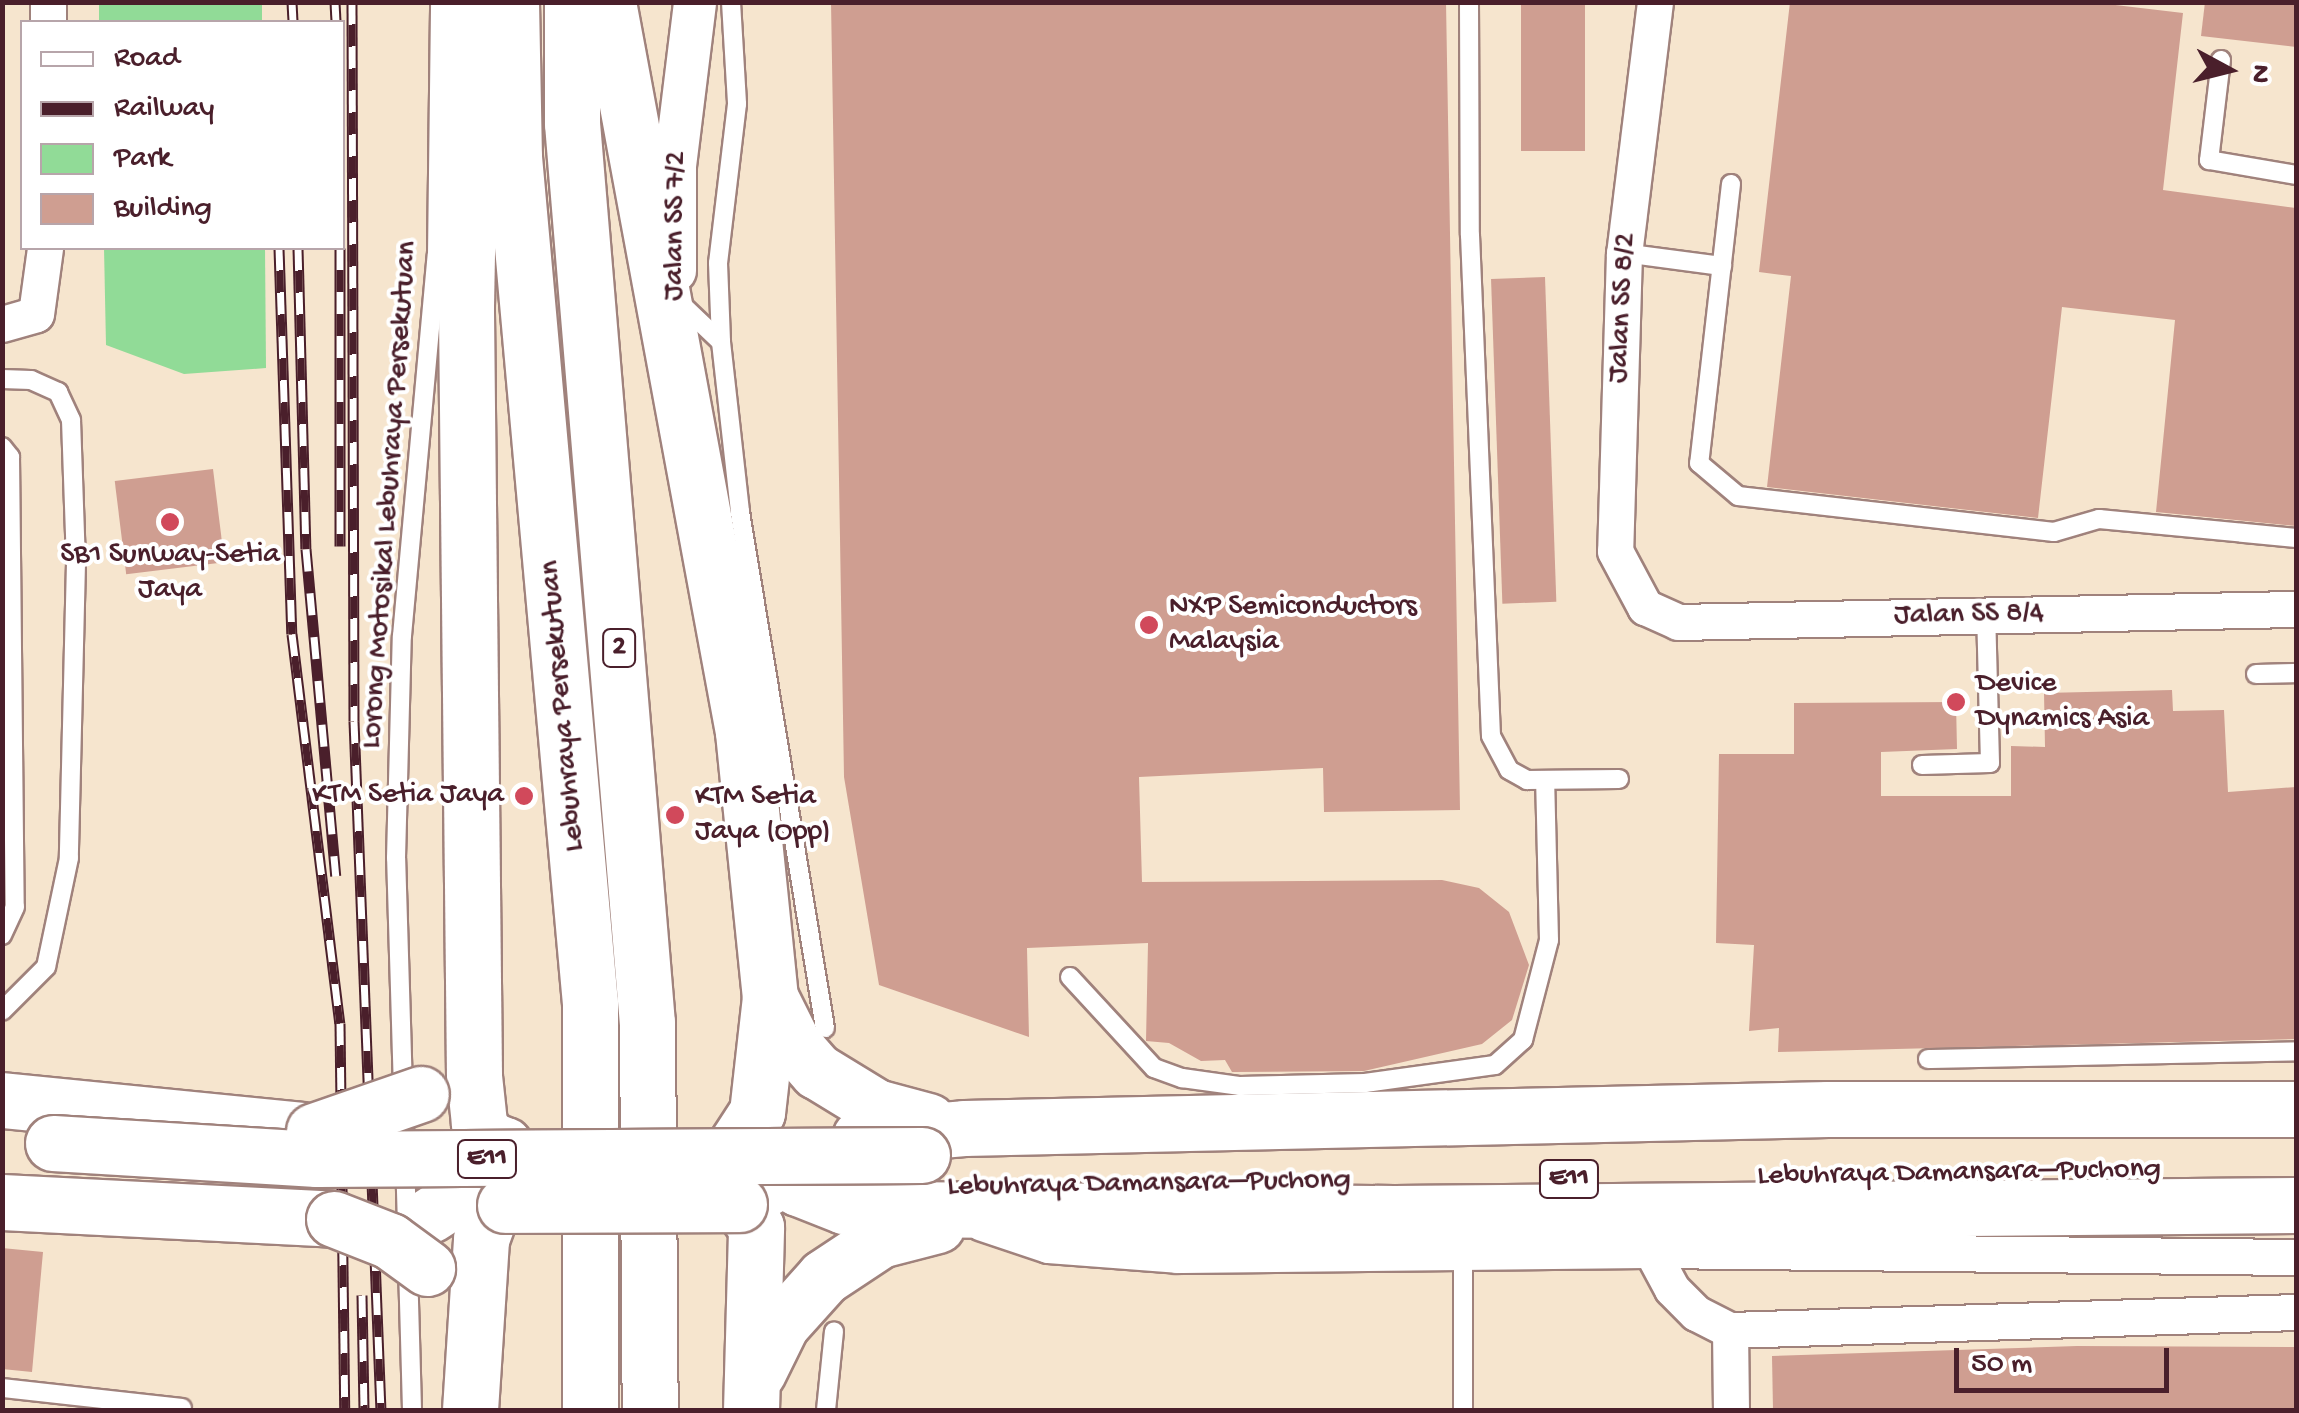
<!DOCTYPE html>
<html>
<head>
<meta charset="utf-8">
<style>
	body { margin:0 }
	#map { position:relative; width:2299px; height:1413px; overflow:hidden; background:#f6e5ce; font-family:"Gochi Hand",sans-serif }
	div>[style] { position:absolute }
	.green>* { inset:0; background:#91db97; transform-origin:0 0 }
	.building>* { inset:0; background:#cf9e91; transform-origin:0 0 }
	.roads { filter:drop-shadow(2px 0 #a0827c) drop-shadow(-2px 0 #a0827c) drop-shadow(0 2px #a0827c) drop-shadow(0 -2px #a0827c) }
	.service>* { height:18px; margin:-9px; padding:0 9px; transform-origin:9px; border-radius:9px; background:#fff }
	.minor>* { height:35px; margin:-17.5px; padding:0 17.5px; transform-origin:17.5px; border-radius:17.5px; background:#fff }
	.tertiary>* { height:42px; margin:-21px; padding:0 21px; transform-origin:21px; border-radius:21px; background:#fff }
	.trunk>* { height:55px; margin:-27.5px; padding:0 27.5px; transform-origin:27.5px; border-radius:27.5px; background:#fff }
	.motorway>* { height:55px; margin:-27.5px; padding:0 27.5px; transform-origin:27.5px; border-radius:27.5px; background:#fff }
	.rail>* { height:11px; margin-top:-5.5px; transform-origin:0; background:repeating-linear-gradient(90deg,#fff 0 22px,#4a1f2b 0 44px); box-sizing:border-box; border-block:2px solid #4a1f2b }
	.bridges { filter:drop-shadow(2px 0 #a0827c) drop-shadow(-2px 0 #a0827c) drop-shadow(0 2px #a0827c) drop-shadow(0 -2px #a0827c) }
	.motorway-bridge>* { height:55px; margin:-27.5px; padding:0 27.5px; transform-origin:27.5px; border-radius:27.5px; background:#fff }
	.dots>* { width:28px; height:28px; translate:-50% -50%; box-sizing:border-box; border:5px solid #fff; border-radius:50% }
	span { translate:-50% -50%; white-space:nowrap; text-align:center; line-height:1.15; -webkit-text-stroke:8px #fff; paint-order:stroke }
	.shield-label span { padding:2px 8px; background:#fff; border:2px solid; border-radius:8px; -webkit-text-stroke-width:0 }
	.shield-label { font-size:28px; color:#4a1f2b; font-weight:700 }
	.street-label { font-size:30px; color:#4a1f2b }
	.poi-label { font-size:30px; color:#4a1f2b }
	.left { translate:0 -50%; text-align:left }
	.right { translate:-100% -50%; text-align:right }
	.frame { position:absolute; inset:0; border:5px solid #4a1f2b; pointer-events:none }
	.legend { position:absolute; left:20px; top:20px; width:325px; height:230px; box-sizing:border-box; background:#fff; border:2px solid #b7a5aa; margin:0; padding:12px 18px; list-style:none; font-size:30px; color:#4a1f2b }
	.legend li { display:flex; align-items:center; gap:20px; height:50px }
	.legend b { width:50px; border:2px solid #b7a5aa }
	.north { position:absolute; left:2179px; top:20px; width:100px; height:100px; -webkit-text-stroke:8px #fff; paint-order:stroke; rotate:97deg; font-size:28px; font-weight:700; line-height:40px; text-align:center; color:#4a1f2b }
	.north::after { content:''; display:block; margin:auto; width:35px; height:45px; background:#4a1f2b; clip-path:polygon(50% 0,100% 100%,50% 72%,0 100%) }
	.scale { position:absolute; left:1954px; top:1348px; width:215px; height:45px; box-sizing:border-box; border:5px solid #4a1f2b; border-top:0; padding-left:12px; font-size:30px; line-height:35px; white-space:nowrap; color:#4a1f2b; -webkit-text-stroke:8px #fff; paint-order:stroke }
</style>
</head>
<body>
<div id="map">
	<div class="green">
		<i style="left:99px;top:3px;width:163px;height:19px"></i>
		<i style="clip-path:polygon(104px 248px,265px 248px,266px 368px,184px 374px,106px 345px)"></i>
	</div>
	<div class="building">
		<i style="clip-path:polygon(831px 2px,1446px 2px,1460px 810px,1324px 812px,1323px 768px,1139px 777px,1142px 882px,1442px 880px,1479px 888px,1509px 912px,1529px 965px,1512px 1020px,1482px 1044px,1364px 1071px,1232px 1072px,1225px 1060px,1201px 1061px,1169px 1043px,1146px 1041px,1148px 943px,1027px 948px,1029px 1037px,879px 985px,844px 777px)"></i>
		<i style="left:1521px;top:2px;width:64px;height:149px"></i>
		<i style="clip-path:polygon(1790px 2px,2090px 2px,2183px 13px,2163px 190px,2296px 208px,2296px 526px,2156px 512px,2175px 320px,2062px 307px,2038px 518px,1767px 487px,1791px 276px,1759px 272px)"></i>
		<i style="clip-path:polygon(2205px 2px,2296px 2px,2296px 47px,2201px 36px)"></i>
		<i style="left:1545px;top:277px;width:325px;height:54px;rotate:88deg"></i>
		<i style="left:213px;top:469px;width:94px;height:99px;rotate:83deg"></i>
		<i style="clip-path:polygon(2172px 690px,2173px 711px,2224px 710px,2228px 792px,2296px 787px,2296px 1039px,1778px 1052px,1779px 1028px,1749px 1031px,1754px 945px,1716px 943px,1719px 754px,1794px 754px,1794px 703px,1956px 702px,1957px 749px,1881px 752px,1881px 796px,2011px 796px,2011px 746px,2045px 747px,2044px 693px)"></i>
		<i style="clip-path:polygon(2px 1248px,43px 1252px,32px 1372px,2px 1369px)"></i>
		<i style="clip-path:polygon(2077px 1346px,2296px 1347px,2296px 1410px,1773px 1410px,1772px 1356px)"></i>
	</div>
	<div class="roads">
		<div class="service">
			<i style="left:731px;top:2px;width:102px;rotate:86.6deg"></i>
			<i style="left:737px;top:104px;width:160px;rotate:96.8deg"></i>
			<i style="left:718px;top:263px;width:79px;rotate:87.8deg"></i>
			<i style="left:721px;top:342px;width:171px;rotate:83.6deg"></i>
			<i style="left:740px;top:512px;width:523px;rotate:80.65deg"></i>
			<i style="left:1469px;top:2px;width:233px;rotate:89.8deg"></i>
			<i style="left:1470px;top:235px;width:501px;rotate:87.6deg"></i>
			<i style="left:1491px;top:736px;width:38px;rotate:62deg"></i>
			<i style="left:1509px;top:770px;width:21px;rotate:29deg"></i>
			<i style="left:1527px;top:780px;width:92px;rotate:-0.6deg"></i>
			<i style="left:2221px;top:60px;width:101px;rotate:96.8deg"></i>
			<i style="left:2209px;top:160px;width:88px;rotate:9.8deg"></i>
			<i style="left:1731px;top:184px;width:281px;rotate:96.5deg"></i>
			<i style="left:1699px;top:463px;width:51px;rotate:40.2deg"></i>
			<i style="left:1738px;top:496px;width:318px;rotate:6.5deg"></i>
			<i style="left:2054px;top:532px;width:47px;rotate:-16.1deg"></i>
			<i style="left:2099px;top:519px;width:198px;rotate:5.5deg"></i>
			<i style="left:1624px;top:253px;width:99px;rotate:7.6deg"></i>
			<i style="left:679px;top:302px;width:58px;rotate:43.6deg"></i>
			<i style="left:2px;top:379px;width:29px;rotate:2deg"></i>
			<i style="left:31px;top:380px;width:30px;rotate:24deg"></i>
			<i style="left:58px;top:392px;width:31px;rotate:65deg"></i>
			<i style="left:71px;top:420px;width:143px;rotate:88deg"></i>
			<i style="left:76px;top:563px;width:295px;rotate:91.4deg"></i>
			<i style="left:69px;top:858px;width:111px;rotate:101.9deg"></i>
			<i style="left:46px;top:967px;width:62px;rotate:135deg"></i>
			<i style="left:2px;top:447px;width:13px;rotate:51deg"></i>
			<i style="left:10px;top:457px;width:450px;rotate:89.4deg"></i>
			<i style="left:15px;top:907px;width:31px;rotate:115deg"></i>
			<i style="left:2256px;top:674px;width:40px;rotate:-1.4deg"></i>
			<i style="left:1922px;top:765px;width:68px;rotate:-1.7deg"></i>
			<i style="left:1990px;top:763px;width:148px;rotate:-91.5deg"></i>
			<i style="left:1070px;top:977px;width:124px;rotate:47.3deg"></i>
			<i style="left:1154px;top:1068px;width:30px;rotate:20deg"></i>
			<i style="left:1182px;top:1078px;width:59px;rotate:7.9deg"></i>
			<i style="left:1240px;top:1086px;width:125px;rotate:-1.4deg"></i>
			<i style="left:1365px;top:1083px;width:131px;rotate:-7.9deg"></i>
			<i style="left:1495px;top:1065px;width:38px;rotate:-42deg"></i>
			<i style="left:1523px;top:1040px;width:103px;rotate:-75.4deg"></i>
			<i style="left:1549px;top:940px;width:159px;rotate:-91.4deg"></i>
			<i style="left:1928px;top:1059px;width:368px;rotate:-1.2deg"></i>
			<i style="left:407px;top:1225px;width:367px;rotate:-91.7deg"></i>
			<i style="left:396px;top:858px;width:222px;rotate:-88.5deg"></i>
			<i style="left:402px;top:636px;width:383px;rotate:-84.8deg"></i>
			<i style="left:437px;top:255px;width:253px;rotate:-89.3deg"></i>
			<i style="left:408px;top:1266px;width:144px;rotate:88.4deg"></i>
			<i style="left:2px;top:1388px;width:181px;rotate:6.3deg"></i>
			<i style="left:826px;top:1410px;width:79px;rotate:-84.2deg"></i>
			<i style="left:1463px;top:1410px;width:158px;rotate:-90deg"></i>
		</div>
		<div class="minor">
			<i style="left:48px;top:2px;width:20px;rotate:90deg"></i>
			<i style="left:1655px;top:2px;width:253px;rotate:97deg"></i>
			<i style="left:1624px;top:253px;width:298px;rotate:91.7deg"></i>
			<i style="left:1615px;top:551px;width:64px;rotate:61.8deg"></i>
			<i style="left:1645px;top:607px;width:36px;rotate:24deg"></i>
			<i style="left:1678px;top:622px;width:618px;rotate:-1.21deg"></i>
			<i style="left:2px;top:324px;width:35px;rotate:-16deg"></i>
			<i style="left:36px;top:314px;width:67px;rotate:-82.2deg"></i>
			<i style="left:982px;top:1223px;width:70px;rotate:18.4deg"></i>
			<i style="left:1048px;top:1245px;width:129px;rotate:4.4deg"></i>
			<i style="left:1177px;top:1255px;width:474px;rotate:-0.6deg"></i>
			<i style="left:1651px;top:1250px;width:44px;rotate:61.7deg"></i>
			<i style="left:1672px;top:1289px;width:34px;rotate:45deg"></i>
			<i style="left:1696px;top:1313px;width:38px;rotate:27deg"></i>
			<i style="left:1651px;top:1250px;width:645px;rotate:0.62deg"></i>
			<i style="left:1731px;top:1410px;width:80px;rotate:-90.7deg"></i>
			<i style="left:1730px;top:1330px;width:566px;rotate:-1.82deg"></i>
		</div>
		<div class="tertiary">
			<i style="left:675px;top:271px;width:105px;rotate:-90deg"></i>
			<i style="left:675px;top:166px;width:165px;rotate:-83deg"></i>
		</div>
		<div class="trunk">
			<i style="left:511px;top:2px;width:155px;rotate:88.9deg"></i>
			<i style="left:514px;top:157px;width:849px;rotate:84.87deg"></i>
			<i style="left:590px;top:1003px;width:407px;rotate:90deg"></i>
			<i style="left:572px;top:2px;width:121px;rotate:90deg"></i>
			<i style="left:572px;top:123px;width:903px;rotate:85.24deg"></i>
			<i style="left:647px;top:1023px;width:387px;rotate:89.6deg"></i>
		</div>
		<div class="motorway">
			<i style="left:608px;top:2px;width:742px;rotate:79.52deg"></i>
			<i style="left:743px;top:732px;width:266px;rotate:84.2deg"></i>
			<i style="left:770px;top:997px;width:116px;rotate:96.4deg"></i>
			<i style="left:757px;top:1112px;width:37px;rotate:123deg"></i>
			<i style="left:737px;top:1143px;width:76px;rotate:36.4deg"></i>
			<i style="left:798px;top:1188px;width:49px;rotate:21.4deg"></i>
			<i style="left:844px;top:1206px;width:48px;rotate:3.6deg"></i>
			<i style="left:892px;top:1209px;width:502px;rotate:0.46deg"></i>
			<i style="left:1394px;top:1213px;width:902px;rotate:-0.51deg"></i>
			<i style="left:770px;top:997px;width:54px;rotate:63.4deg"></i>
			<i style="left:794px;top:1045px;width:35px;rotate:49deg"></i>
			<i style="left:817px;top:1071px;width:69px;rotate:31.4deg"></i>
			<i style="left:876px;top:1107px;width:54px;rotate:15.1deg"></i>
			<i style="left:2px;top:1100px;width:301px;rotate:5.7deg"></i>
			<i style="left:860px;top:1137px;width:104px;rotate:-4.9deg"></i>
			<i style="left:964px;top:1128px;width:864px;rotate:-1.26deg"></i>
			<i style="left:1828px;top:1109px;width:468px"></i>
			<i style="left:2px;top:1202px;width:332px;rotate:2.9deg"></i>
			<i style="left:430px;top:1215px;width:31px;rotate:-33deg"></i>
			<i style="left:456px;top:1198px;width:72px;rotate:-47.8deg"></i>
			<i style="left:504px;top:1145px;width:20px;rotate:-156deg"></i>
			<i style="left:486px;top:1137px;width:16px;rotate:-117deg"></i>
			<i style="left:479px;top:1123px;width:47px;rotate:-96.1deg"></i>
			<i style="left:474px;top:1076px;width:770px;rotate:-90.6deg"></i>
			<i style="left:466px;top:306px;width:304px;rotate:-88.9deg"></i>
			<i style="left:758px;top:1372px;width:52px;rotate:-63.9deg"></i>
			<i style="left:781px;top:1325px;width:64px;rotate:-48.1deg"></i>
			<i style="left:824px;top:1277px;width:67px;rotate:-33.5deg"></i>
			<i style="left:880px;top:1240px;width:59px;rotate:-14.7deg"></i>
			<i style="left:470px;top:1410px;width:171px;rotate:-86.3deg"></i>
			<i style="left:481px;top:1239px;width:29px;rotate:-70deg"></i>
			<i style="left:491px;top:1212px;width:16px;rotate:-27deg"></i>
			<i style="left:505px;top:1205px;width:45px;rotate:-137.7deg"></i>
			<i style="left:751px;top:1410px;width:183px;rotate:-88.4deg"></i>
			<i style="left:756px;top:1227px;width:29px;rotate:-126deg"></i>
			<i style="left:739px;top:1204px;width:44px;rotate:-30.1deg"></i>
		</div>
	</div>
	<div class="rail">
		<i style="left:292px;top:2px;width:20px;rotate:87deg"></i>
		<i style="left:335px;top:2px;width:20px;rotate:87deg"></i>
		<i style="left:352px;top:2px;width:719px;rotate:89.84deg"></i>
		<i style="left:354px;top:721px;width:690px;rotate:87.76deg"></i>
		<i style="left:279px;top:248px;width:386px;rotate:88.1deg"></i>
		<i style="left:292px;top:634px;width:392px;rotate:83deg"></i>
		<i style="left:340px;top:1023px;width:387px;rotate:89.3deg"></i>
		<i style="left:298px;top:248px;width:301px;rotate:88.5deg"></i>
		<i style="left:306px;top:549px;width:328px;rotate:84.8deg"></i>
		<i style="left:340px;top:248px;width:298px;rotate:90deg"></i>
		<i style="left:362px;top:1295px;width:115px;rotate:89deg"></i>
	</div>
	<div class="bridges">
		<div class="motorway-bridge">
			<i style="left:314px;top:1131px;width:113px;rotate:-19.1deg"></i>
			<i style="left:53px;top:1143px;width:264px;rotate:3.5deg"></i>
			<i style="left:317px;top:1159px;width:605px;rotate:-0.38deg"></i>
			<i style="left:505px;top:1205px;width:234px;rotate:-0.2deg"></i>
			<i style="left:334px;top:1219px;width:60px;rotate:21.4deg"></i>
			<i style="left:390px;top:1241px;width:46px;rotate:36.1deg"></i>
		</div>
	</div>
	<div class="dots">
		<i style="left:170px;top:522px;background:#d1495b"></i>
		<i style="left:1149px;top:625px;background:#d1495b"></i>
		<i style="left:1956px;top:702px;background:#d1495b"></i>
		<i style="left:524px;top:796px;background:#d1495b"></i>
		<i style="left:675px;top:815px;background:#d1495b"></i>
	</div>
	<div class="shield-label">
		<span style="left:619px;top:648px">2</span>
		<span style="left:487px;top:1159px">E11</span>
		<span style="left:1569px;top:1179px">E11</span>
	</div>
	<div class="street-label">
		<span style="left:677px;top:226px;rotate:-89deg">Jalan SS 7/2</span>
		<span style="left:1624px;top:308px;rotate:-87deg">Jalan SS 8/2</span>
		<span style="left:391px;top:495px;rotate:-86deg">Lorong Motosikal Lebuhraya Persekutuan</span>
		<span style="left:1969px;top:616px;rotate:-1deg">Jalan SS 8/4</span>
		<span style="left:564px;top:706px;rotate:-95deg">Lebuhraya Persekutuan</span>
		<span style="left:1959px;top:1174px;rotate:-1deg">Lebuhraya Damansara–Puchong</span>
		<span style="left:1149px;top:1185px;rotate:-1deg">Lebuhraya Damansara–Puchong</span>
	</div>
	<div class="poi-label">
		<span style="left:170px;top:573px">SB1 Sunway-Setia<br>Jaya</span>
		<span class="left" style="left:1169px;top:625px">NXP Semiconductors<br>Malaysia</span>
		<span class="left" style="left:1976px;top:702px">Device<br>Dynamics Asia</span>
		<span class="right" style="left:504px;top:796px">KTM Setia Jaya</span>
		<span class="left" style="left:695px;top:815px">KTM Setia<br>Jaya (Opp)</span>
	</div>
	<div class="frame"></div>
	<ul class="legend">
	<li><b style="height:12px;background:#fff"></b>Road</li>
	<li><b style="height:12px;background:#4a1f2b"></b>Railway</li>
	<li><b style="height:28px;background:#91db97"></b>Park</li>
	<li><b style="height:28px;background:#cf9e91"></b>Building</li>
	</ul>
	<div class="north">N</div>
	<div class="scale">50 m</div>
</div>
</body>
</html>
